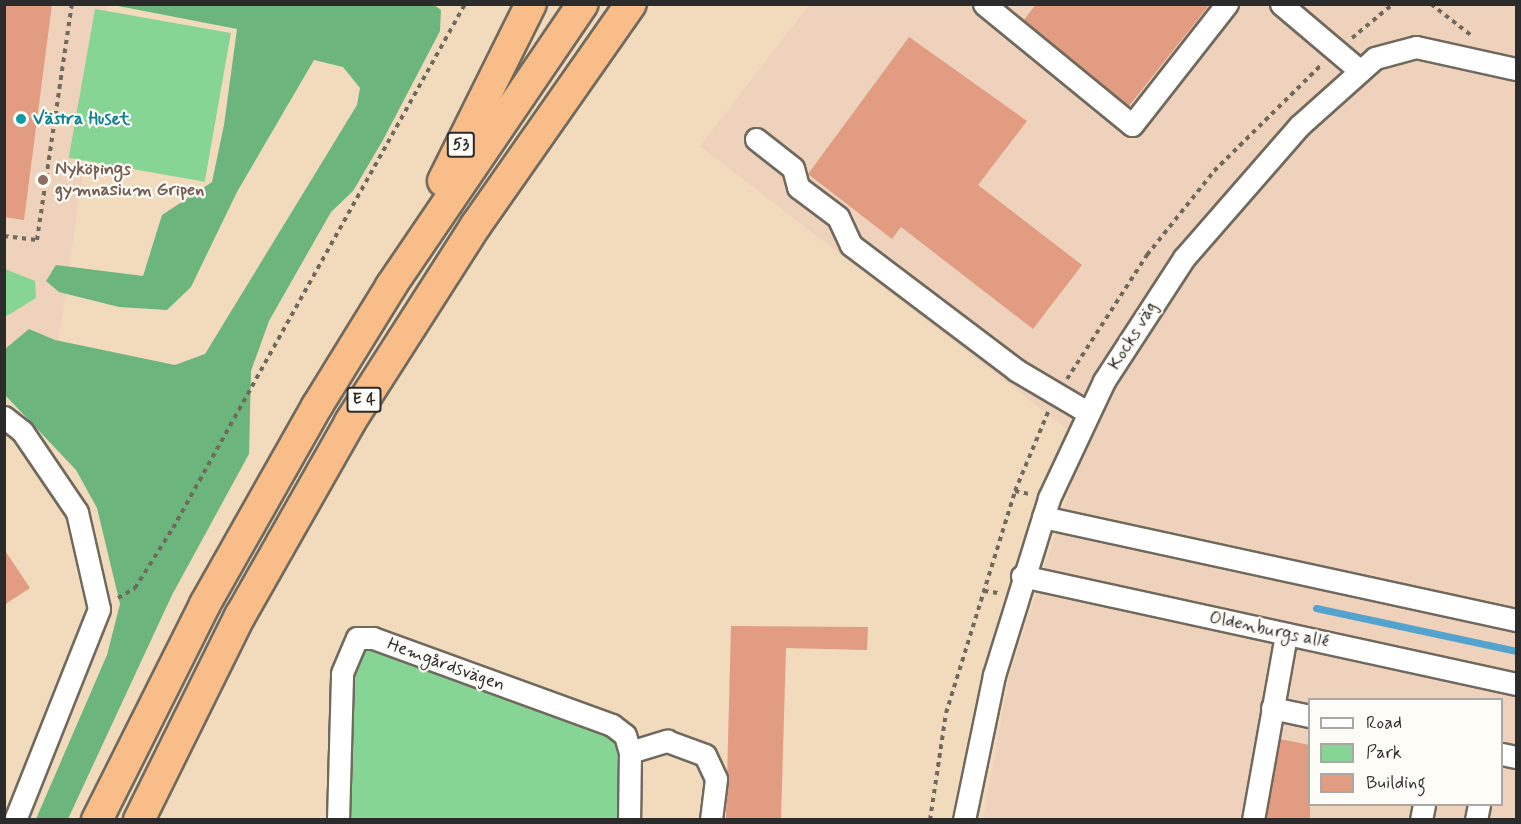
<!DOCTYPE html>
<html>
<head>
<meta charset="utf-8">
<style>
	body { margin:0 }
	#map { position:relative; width:1521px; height:824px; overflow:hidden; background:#f1dbbc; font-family:Mynerve,sans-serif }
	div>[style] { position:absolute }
	.built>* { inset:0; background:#eed2bb }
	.green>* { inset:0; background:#86d595; transform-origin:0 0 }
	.forest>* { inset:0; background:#6cb67e }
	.stream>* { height:7px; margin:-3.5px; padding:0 3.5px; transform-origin:3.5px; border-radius:3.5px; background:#54a3ce }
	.building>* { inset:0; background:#e19c81 }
	.path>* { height:4px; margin-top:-2px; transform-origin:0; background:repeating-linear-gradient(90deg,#70695e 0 4.5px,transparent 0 9px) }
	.roads { filter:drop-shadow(2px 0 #70695e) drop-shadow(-2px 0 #70695e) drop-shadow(0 2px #70695e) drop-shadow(0 -2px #70695e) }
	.minor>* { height:21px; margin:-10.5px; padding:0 10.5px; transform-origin:10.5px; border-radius:10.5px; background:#fff }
	.highway>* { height:30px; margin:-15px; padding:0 15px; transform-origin:15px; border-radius:15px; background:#f8bd88 }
	.dots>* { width:16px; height:16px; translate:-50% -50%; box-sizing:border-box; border:3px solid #fdfcf7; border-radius:50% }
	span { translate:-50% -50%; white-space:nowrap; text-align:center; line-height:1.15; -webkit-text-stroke:4.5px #fdfcf7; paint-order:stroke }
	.shield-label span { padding:2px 4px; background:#fdfcf7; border:2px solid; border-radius:4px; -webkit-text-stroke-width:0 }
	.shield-label { font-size:16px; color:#2b2b2b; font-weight:700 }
	.culture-label { font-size:18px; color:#0d838f; font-weight:700 }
	.left { translate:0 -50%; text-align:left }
	.education-label { font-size:18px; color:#785e54; font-weight:700 }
	.street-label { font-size:18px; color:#2b2b2b }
	.frame { position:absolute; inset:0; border:6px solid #2b2b2b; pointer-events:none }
	.legend { position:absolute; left:1308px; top:698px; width:195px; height:108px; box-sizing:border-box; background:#fdfcf7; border:2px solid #a9a8a5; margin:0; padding:8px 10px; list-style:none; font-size:18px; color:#2b2b2b }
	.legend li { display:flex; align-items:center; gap:12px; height:30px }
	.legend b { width:30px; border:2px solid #a9a8a5 }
</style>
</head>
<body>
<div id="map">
	<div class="built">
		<i style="clip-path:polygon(5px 5px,108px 5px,55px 363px,5px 356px)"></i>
		<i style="clip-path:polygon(evenodd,809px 5px,1516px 5px,1516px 819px,983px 819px,1009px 678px,1085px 443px,700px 146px,809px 5px,1310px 700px,1502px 700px,1502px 804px,1310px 804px,1310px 700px)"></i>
	</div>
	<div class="green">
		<i style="left:95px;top:9px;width:138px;height:151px;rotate:10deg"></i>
		<i style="clip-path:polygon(5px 269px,35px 281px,36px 298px,5px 317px)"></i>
		<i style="clip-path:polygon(364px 641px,608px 729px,623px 745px,622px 819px,341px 820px,343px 703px)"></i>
	</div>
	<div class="forest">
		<i style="clip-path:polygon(434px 5px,441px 10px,440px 31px,383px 140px,353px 191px,331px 212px,269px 321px,251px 371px,249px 454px,172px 595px,68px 819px,36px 819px,107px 655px,120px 604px,97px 508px,76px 470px,5px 395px,5px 349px,29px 329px,55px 340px,175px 365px,205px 354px,357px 105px,360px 88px,343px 67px,314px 60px,237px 192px,191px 287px,167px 310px,119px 307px,59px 292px,46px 281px,56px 265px,143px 276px,162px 215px,212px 182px,224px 125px,237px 29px,113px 5px)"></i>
	</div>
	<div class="stream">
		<i style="left:1316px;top:608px;width:205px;rotate:12.1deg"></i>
	</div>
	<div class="building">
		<i style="clip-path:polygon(4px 4px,52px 4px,24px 220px,4px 217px)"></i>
		<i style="clip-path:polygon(1036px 4px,1210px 4px,1129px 106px,1024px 20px)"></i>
		<i style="clip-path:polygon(909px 37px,1027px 121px,978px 185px,1082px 265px,1033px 329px,901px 227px,892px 239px,808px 174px)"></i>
		<i style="clip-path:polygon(4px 549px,30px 588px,4px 605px)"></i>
		<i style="clip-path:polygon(731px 626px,868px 627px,867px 650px,786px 648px,781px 819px,726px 819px)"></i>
		<i style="clip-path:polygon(1280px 739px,1310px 745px,1310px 819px,1266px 819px)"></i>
	</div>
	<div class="path">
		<i style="left:1431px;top:4px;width:52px;rotate:38deg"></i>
		<i style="left:1352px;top:38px;width:53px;rotate:-39.7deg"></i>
		<i style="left:4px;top:236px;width:33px;rotate:7deg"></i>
		<i style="left:37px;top:240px;width:239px;rotate:-81.6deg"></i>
		<i style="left:1067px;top:379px;width:148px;rotate:-57.2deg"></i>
		<i style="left:1147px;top:255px;width:107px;rotate:-51.4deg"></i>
		<i style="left:1214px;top:171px;width:151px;rotate:-44.7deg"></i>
		<i style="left:1015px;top:491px;width:14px;rotate:12deg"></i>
		<i style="left:984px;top:591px;width:14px;rotate:8deg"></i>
		<i style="left:118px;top:598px;width:20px;rotate:-30deg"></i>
		<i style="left:135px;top:588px;width:71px;rotate:-57.7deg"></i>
		<i style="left:173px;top:528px;width:600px;rotate:-60.87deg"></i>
		<i style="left:930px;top:820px;width:108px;rotate:-81.5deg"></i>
		<i style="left:946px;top:713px;width:232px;rotate:-72.7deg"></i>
		<i style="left:1015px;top:491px;width:86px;rotate:-67.3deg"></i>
	</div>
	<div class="roads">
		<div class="minor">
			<i style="left:984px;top:4px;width:191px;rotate:39.3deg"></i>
			<i style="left:1132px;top:125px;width:154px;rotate:-51.9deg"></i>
			<i style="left:1281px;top:4px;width:101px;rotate:40.2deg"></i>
			<i style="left:756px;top:139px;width:47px;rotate:38.1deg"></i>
			<i style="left:793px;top:168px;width:20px;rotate:75deg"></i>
			<i style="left:798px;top:187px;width:50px;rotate:36.9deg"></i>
			<i style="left:838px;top:217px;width:31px;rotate:65deg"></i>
			<i style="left:851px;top:245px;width:207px;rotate:37.1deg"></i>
			<i style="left:1016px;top:370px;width:82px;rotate:30.6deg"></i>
			<i style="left:4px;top:417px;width:23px;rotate:38deg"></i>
			<i style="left:22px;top:431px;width:98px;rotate:55.8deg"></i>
			<i style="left:77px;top:512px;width:99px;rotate:77.2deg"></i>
			<i style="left:99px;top:609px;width:227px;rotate:111.7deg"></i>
			<i style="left:1043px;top:517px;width:484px;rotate:12.3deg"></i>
			<i style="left:1022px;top:576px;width:506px;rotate:12.33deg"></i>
			<i style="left:1272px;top:708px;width:39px;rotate:12deg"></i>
			<i style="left:630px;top:752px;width:39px;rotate:-17deg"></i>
			<i style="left:667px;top:741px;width:40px;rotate:20.2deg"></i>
			<i style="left:705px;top:755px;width:26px;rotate:65deg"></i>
			<i style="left:716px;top:779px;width:41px;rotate:97deg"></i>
			<i style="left:1502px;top:754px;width:14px;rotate:12deg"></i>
			<i style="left:338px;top:820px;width:147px;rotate:-88.4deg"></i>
			<i style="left:342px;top:673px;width:38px;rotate:-67deg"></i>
			<i style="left:357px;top:638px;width:16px"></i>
			<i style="left:373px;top:638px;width:254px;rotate:20deg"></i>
			<i style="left:612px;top:725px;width:16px;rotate:38deg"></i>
			<i style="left:625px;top:735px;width:18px;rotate:74deg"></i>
			<i style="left:630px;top:752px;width:68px;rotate:90.8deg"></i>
			<i style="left:964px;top:820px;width:148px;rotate:-78.3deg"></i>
			<i style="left:994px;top:675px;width:185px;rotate:-72.7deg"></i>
			<i style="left:1049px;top:498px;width:129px;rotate:-64.8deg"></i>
			<i style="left:1104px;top:381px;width:147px;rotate:-57deg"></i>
			<i style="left:1184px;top:258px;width:175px;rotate:-48.9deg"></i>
			<i style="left:1299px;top:126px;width:102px;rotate:-41.8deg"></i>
			<i style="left:1375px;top:58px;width:42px;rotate:-15deg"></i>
			<i style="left:1416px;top:47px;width:102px;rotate:12.4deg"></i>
			<i style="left:1253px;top:820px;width:189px;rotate:-79.9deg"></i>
			<i style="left:1421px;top:820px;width:16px;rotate:-79deg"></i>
			<i style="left:1476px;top:820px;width:16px;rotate:-79deg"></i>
		</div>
		<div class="highway">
			<i style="left:443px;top:181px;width:198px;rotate:-63.6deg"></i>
			<i style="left:97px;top:820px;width:241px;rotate:-63.4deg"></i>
			<i style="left:205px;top:604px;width:227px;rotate:-60.5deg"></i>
			<i style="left:317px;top:406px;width:141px;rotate:-58.3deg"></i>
			<i style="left:391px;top:286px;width:341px;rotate:-55.8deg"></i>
			<i style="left:139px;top:820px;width:228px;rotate:-63.7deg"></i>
			<i style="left:240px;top:616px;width:223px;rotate:-60.4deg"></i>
			<i style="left:350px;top:422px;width:234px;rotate:-57.4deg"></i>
			<i style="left:476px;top:225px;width:270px;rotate:-55deg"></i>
		</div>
	</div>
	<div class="dots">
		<i style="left:21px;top:119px;background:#0f9aa8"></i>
		<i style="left:43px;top:180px;background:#8d6e63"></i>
	</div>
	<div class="shield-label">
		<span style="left:461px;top:145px">53</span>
		<span style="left:364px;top:400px">E 4</span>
	</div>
	<div class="culture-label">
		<span class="left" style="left:33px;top:119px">Västra Huset</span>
	</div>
	<div class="education-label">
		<span class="left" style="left:55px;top:180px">Nyköpings<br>gymnasium Gripen</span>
	</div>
	<div class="street-label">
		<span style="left:1133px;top:336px;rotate:-58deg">Kocks väg</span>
		<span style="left:1269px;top:630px;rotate:12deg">Oldenburgs allé</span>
		<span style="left:446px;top:665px;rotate:20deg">Hemgårdsvägen</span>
	</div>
	<div class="frame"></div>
	<ul class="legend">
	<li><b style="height:8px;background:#fff"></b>Road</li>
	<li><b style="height:16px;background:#86d595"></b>Park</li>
	<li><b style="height:16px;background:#e19c81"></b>Building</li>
	</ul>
</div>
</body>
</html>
